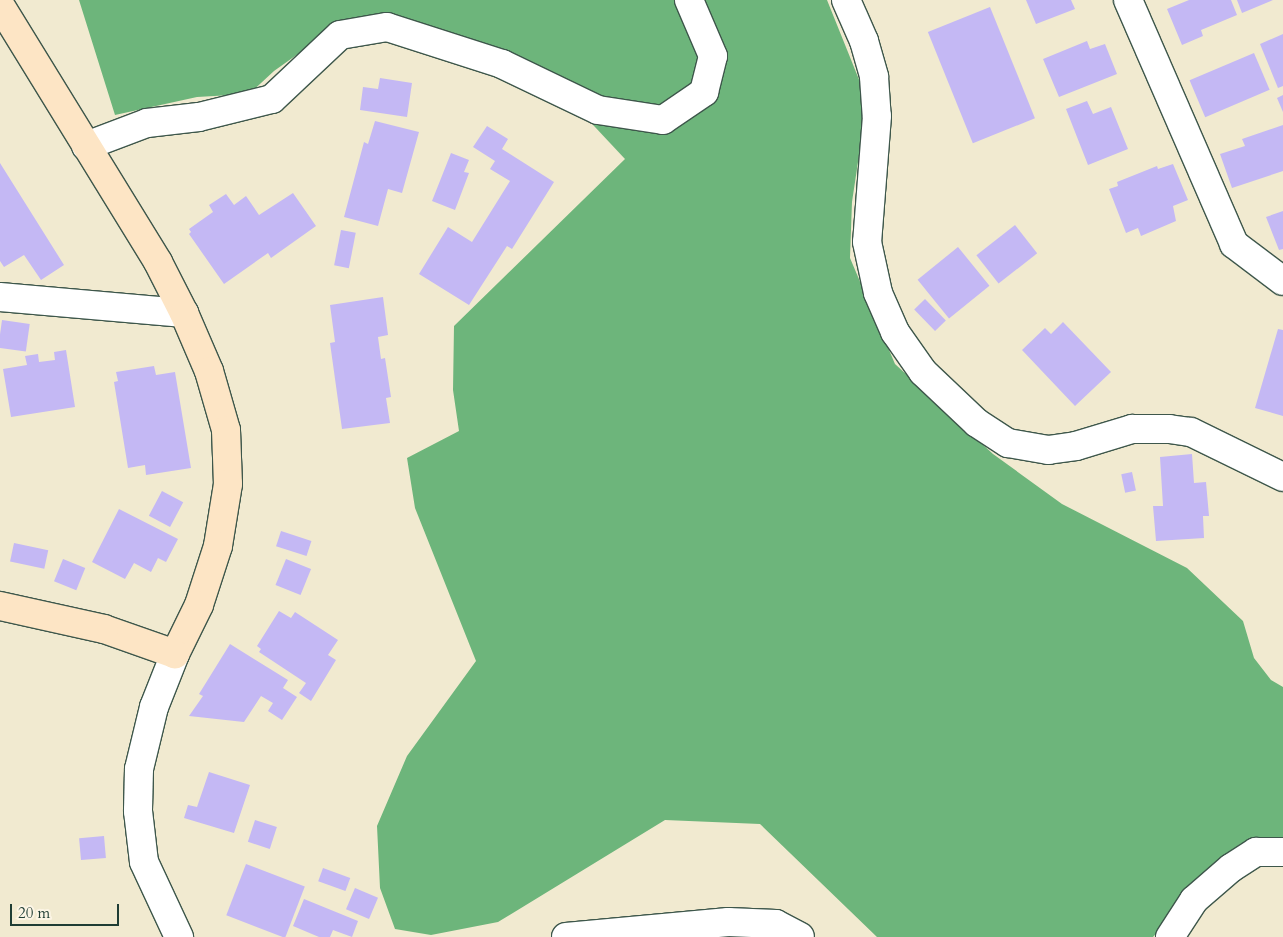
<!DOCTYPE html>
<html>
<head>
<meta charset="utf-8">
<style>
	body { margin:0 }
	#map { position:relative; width:1283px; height:937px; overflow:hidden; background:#f1ead0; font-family:Cardo,serif }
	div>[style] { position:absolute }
	.forest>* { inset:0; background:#6db57b }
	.building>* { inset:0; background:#c4b8f4; transform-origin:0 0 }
	.roads { filter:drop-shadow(1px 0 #3e574b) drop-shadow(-1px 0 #3e574b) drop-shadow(0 1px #3e574b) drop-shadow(0 -1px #3e574b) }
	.street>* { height:28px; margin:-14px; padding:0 14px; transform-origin:14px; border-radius:14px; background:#fff }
	.secondary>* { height:28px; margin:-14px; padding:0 14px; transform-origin:14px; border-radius:14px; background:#fde5c5 }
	span { translate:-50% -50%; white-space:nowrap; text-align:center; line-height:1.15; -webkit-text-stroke:4px #fcf5e5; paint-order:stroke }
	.scale { position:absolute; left:10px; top:904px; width:109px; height:22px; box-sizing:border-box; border:2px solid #1f3d34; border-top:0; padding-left:6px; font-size:15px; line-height:18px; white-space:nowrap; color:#1f3d34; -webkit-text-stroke:4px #fcf5e5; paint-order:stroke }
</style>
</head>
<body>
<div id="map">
	<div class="forest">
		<i style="clip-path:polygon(79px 0,827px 0,862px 87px,864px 122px,852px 202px,850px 258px,895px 364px,993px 454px,1062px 504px,1187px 568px,1243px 621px,1254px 658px,1271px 680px,1283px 687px,1283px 843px,1262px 837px,1240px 844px,1153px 937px,877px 937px,760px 824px,665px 820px,498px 922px,431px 935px,395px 929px,380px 888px,377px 826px,407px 756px,476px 661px,415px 508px,407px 458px,459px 431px,453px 390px,454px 326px,625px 159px,550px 79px,405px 29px,319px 39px,274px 71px,249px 94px,197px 97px,115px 115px)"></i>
	</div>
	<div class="building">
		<i style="clip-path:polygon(1026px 0,1071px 0,1075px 9px,1036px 24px)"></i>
		<i style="clip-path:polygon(1189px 0,1231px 0,1237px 15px,1201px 30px,1203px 36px,1182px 45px,1167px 9px)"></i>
		<i style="clip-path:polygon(1237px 0,1273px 0,1242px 13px)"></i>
		<i style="left:990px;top:7px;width:120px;height:67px;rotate:68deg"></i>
		<i style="clip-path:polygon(1283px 34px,1283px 86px,1278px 88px,1260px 44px)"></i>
		<i style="clip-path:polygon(1087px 41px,1090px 49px,1105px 44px,1117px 74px,1059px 97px,1043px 59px)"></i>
		<i style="left:1254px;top:53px;width:40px;height:70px;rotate:67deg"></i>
		<i style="clip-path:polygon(380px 78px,412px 83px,407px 117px,360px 110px,363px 87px,378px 89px)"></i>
		<i style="clip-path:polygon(1283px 95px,1283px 112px,1277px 98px)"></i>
		<i style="clip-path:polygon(1087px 101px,1093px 114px,1111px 107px,1128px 149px,1088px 165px,1066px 109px)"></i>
		<i style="clip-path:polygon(375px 121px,419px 132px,402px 193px,388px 189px,378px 226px,344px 217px,364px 142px,368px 144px)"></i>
		<i style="clip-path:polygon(1283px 125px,1283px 171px,1232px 188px,1220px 154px,1245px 146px,1242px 139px)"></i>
		<i style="clip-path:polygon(487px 126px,508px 139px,502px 149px,554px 182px,512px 249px,507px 246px,469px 305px,419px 274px,448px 227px,472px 242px,510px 181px,490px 169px,495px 161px,473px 147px)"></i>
		<i style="clip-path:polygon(451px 153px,469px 160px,464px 172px,469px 173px,455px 210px,432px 201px)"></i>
		<i style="clip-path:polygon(0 163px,64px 265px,41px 280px,24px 255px,4px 267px,0 261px)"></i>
		<i style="clip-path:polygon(1173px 164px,1188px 200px,1173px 206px,1176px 221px,1141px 236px,1138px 228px,1126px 233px,1109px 189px,1118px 186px,1117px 182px,1157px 166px,1158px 169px)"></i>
		<i style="clip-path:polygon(293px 193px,316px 226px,271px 258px,268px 253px,224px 284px,189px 234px,191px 232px,189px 229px,213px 212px,209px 205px,226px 194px,234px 205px,246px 196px,259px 215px)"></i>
		<i style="clip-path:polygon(1283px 211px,1283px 249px,1279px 250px,1266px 217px)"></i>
		<i style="left:1015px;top:225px;width:36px;height:49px;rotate:52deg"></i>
		<i style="left:341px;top:230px;width:15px;height:36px;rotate:11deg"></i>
		<i style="left:958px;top:247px;width:50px;height:52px;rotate:51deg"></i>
		<i style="clip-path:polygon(383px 297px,388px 335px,378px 337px,381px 359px,385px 358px,391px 397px,386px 398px,390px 423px,342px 429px,330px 343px,335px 342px,330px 305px)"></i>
		<i style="left:925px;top:299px;width:30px;height:15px;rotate:46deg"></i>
		<i style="left:2px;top:320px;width:28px;height:28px;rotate:8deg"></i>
		<i style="clip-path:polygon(1063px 322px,1111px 372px,1075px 406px,1022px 350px,1045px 328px,1051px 334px)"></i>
		<i style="clip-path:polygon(1278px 329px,1283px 330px,1283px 416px,1255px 408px)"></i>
		<i style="clip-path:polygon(66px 350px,75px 407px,11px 417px,3px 369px,27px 365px,25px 356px,38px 354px,39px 362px,55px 360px,54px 352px)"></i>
		<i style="clip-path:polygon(154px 366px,156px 375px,175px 372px,191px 468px,146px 475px,145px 465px,128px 468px,114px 382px,118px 381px,116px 372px)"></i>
		<i style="clip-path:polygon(1192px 454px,1194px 483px,1206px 482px,1209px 516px,1203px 516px,1204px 538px,1156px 541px,1153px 506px,1163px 506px,1160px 457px)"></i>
		<i style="left:1132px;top:472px;width:19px;height:11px;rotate:78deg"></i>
		<i style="left:162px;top:491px;width:24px;height:28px;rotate:28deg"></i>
		<i style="clip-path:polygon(119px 509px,178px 539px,166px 562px,158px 558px,151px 572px,134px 563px,125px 579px,92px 562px)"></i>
		<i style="left:281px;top:531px;width:32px;height:16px;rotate:18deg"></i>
		<i style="left:14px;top:543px;width:35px;height:19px;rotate:12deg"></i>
		<i style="left:63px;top:559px;width:24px;height:24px;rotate:22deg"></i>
		<i style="left:286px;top:559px;width:27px;height:28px;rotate:22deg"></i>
		<i style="clip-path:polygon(279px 611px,291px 618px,295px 612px,338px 640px,328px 655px,336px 660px,311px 701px,299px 693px,306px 683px,259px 652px,261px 649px,257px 646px)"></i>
		<i style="clip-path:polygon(230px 644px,288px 680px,283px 688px,297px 697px,282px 720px,268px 711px,273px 703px,261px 696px,244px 722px,189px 716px,203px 696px,199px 694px)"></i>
		<i style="clip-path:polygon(209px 772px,250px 785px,234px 833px,184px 818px,188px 805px,197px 807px)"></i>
		<i style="left:255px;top:820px;width:23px;height:23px;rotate:18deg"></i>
		<i style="left:104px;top:836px;width:22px;height:25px;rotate:85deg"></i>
		<i style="left:246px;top:864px;width:63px;height:55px;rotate:21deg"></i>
		<i style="left:323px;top:868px;width:29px;height:14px;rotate:20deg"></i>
		<i style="left:355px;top:888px;width:25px;height:23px;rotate:23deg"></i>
		<i style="clip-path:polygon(304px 899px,358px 921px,352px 937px,333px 930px,330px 937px,319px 937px,293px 926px)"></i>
	</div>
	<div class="roads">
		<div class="street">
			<i style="left:846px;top:0;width:45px;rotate:66.3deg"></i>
			<i style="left:864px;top:41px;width:37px;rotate:74deg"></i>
			<i style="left:874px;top:77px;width:39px;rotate:86deg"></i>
			<i style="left:877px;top:116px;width:126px;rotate:94.5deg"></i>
			<i style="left:867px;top:242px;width:52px;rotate:77.8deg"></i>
			<i style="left:878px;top:293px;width:43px;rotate:66.4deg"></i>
			<i style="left:895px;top:332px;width:49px;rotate:55deg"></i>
			<i style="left:923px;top:372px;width:74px;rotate:43.4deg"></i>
			<i style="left:977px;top:423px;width:37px;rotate:33deg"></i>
			<i style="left:1008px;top:443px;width:41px;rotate:9.9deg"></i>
			<i style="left:1048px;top:450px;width:28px;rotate:-8deg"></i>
			<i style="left:1076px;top:446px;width:59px;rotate:-16.9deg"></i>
			<i style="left:1132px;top:429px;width:37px"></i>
			<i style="left:1169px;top:429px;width:22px;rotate:8deg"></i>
			<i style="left:1191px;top:432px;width:102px;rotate:26.1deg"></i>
			<i style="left:1128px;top:0;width:266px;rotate:66.5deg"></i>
			<i style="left:1234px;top:244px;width:61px;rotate:37.1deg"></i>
			<i style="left:86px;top:146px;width:65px;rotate:-20.7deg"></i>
			<i style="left:147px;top:123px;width:52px;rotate:-6.6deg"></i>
			<i style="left:199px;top:117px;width:75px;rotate:-13.9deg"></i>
			<i style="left:272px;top:99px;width:93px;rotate:-43.3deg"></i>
			<i style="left:340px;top:35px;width:48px;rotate:-9.7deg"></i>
			<i style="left:387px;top:27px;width:121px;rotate:17.8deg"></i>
			<i style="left:502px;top:64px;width:106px;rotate:25.6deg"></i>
			<i style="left:598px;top:110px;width:66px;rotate:8.7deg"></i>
			<i style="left:663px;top:120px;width:50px;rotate:-34.3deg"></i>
			<i style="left:704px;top:92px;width:37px;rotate:-76deg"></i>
			<i style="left:713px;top:56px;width:61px;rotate:-113.2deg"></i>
			<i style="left:0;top:297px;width:185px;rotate:5deg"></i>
			<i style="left:175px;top:654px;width:57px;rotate:111.6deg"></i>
			<i style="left:154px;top:707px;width:64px;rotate:103.6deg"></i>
			<i style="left:139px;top:769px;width:42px;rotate:91.4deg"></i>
			<i style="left:138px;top:811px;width:51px;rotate:83.3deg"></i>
			<i style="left:144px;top:862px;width:83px;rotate:65deg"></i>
			<i style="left:566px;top:937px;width:163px;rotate:-5.3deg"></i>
			<i style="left:728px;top:922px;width:48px;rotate:2.4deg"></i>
			<i style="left:776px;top:924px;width:27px;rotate:28deg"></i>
			<i style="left:1170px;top:937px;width:44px;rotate:-57deg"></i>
			<i style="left:1194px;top:900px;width:49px;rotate:-40.9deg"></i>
			<i style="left:1231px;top:868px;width:30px;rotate:-33deg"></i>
			<i style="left:1256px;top:852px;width:27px"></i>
		</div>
		<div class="secondary">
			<i style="left:0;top:5px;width:302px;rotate:58.4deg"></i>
			<i style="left:158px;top:262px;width:57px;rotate:63deg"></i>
			<i style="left:184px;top:313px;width:63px;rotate:66.7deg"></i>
			<i style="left:209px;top:371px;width:61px;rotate:73.9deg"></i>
			<i style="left:226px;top:430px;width:54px;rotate:87.9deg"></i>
			<i style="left:228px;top:484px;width:63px;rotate:99.2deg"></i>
			<i style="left:218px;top:546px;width:62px;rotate:107.9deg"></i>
			<i style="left:199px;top:605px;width:55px;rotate:116.1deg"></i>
			<i style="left:175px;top:654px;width:75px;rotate:-160.6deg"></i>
			<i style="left:104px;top:629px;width:107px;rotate:-167.5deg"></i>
		</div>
	</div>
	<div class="scale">20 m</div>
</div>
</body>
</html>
